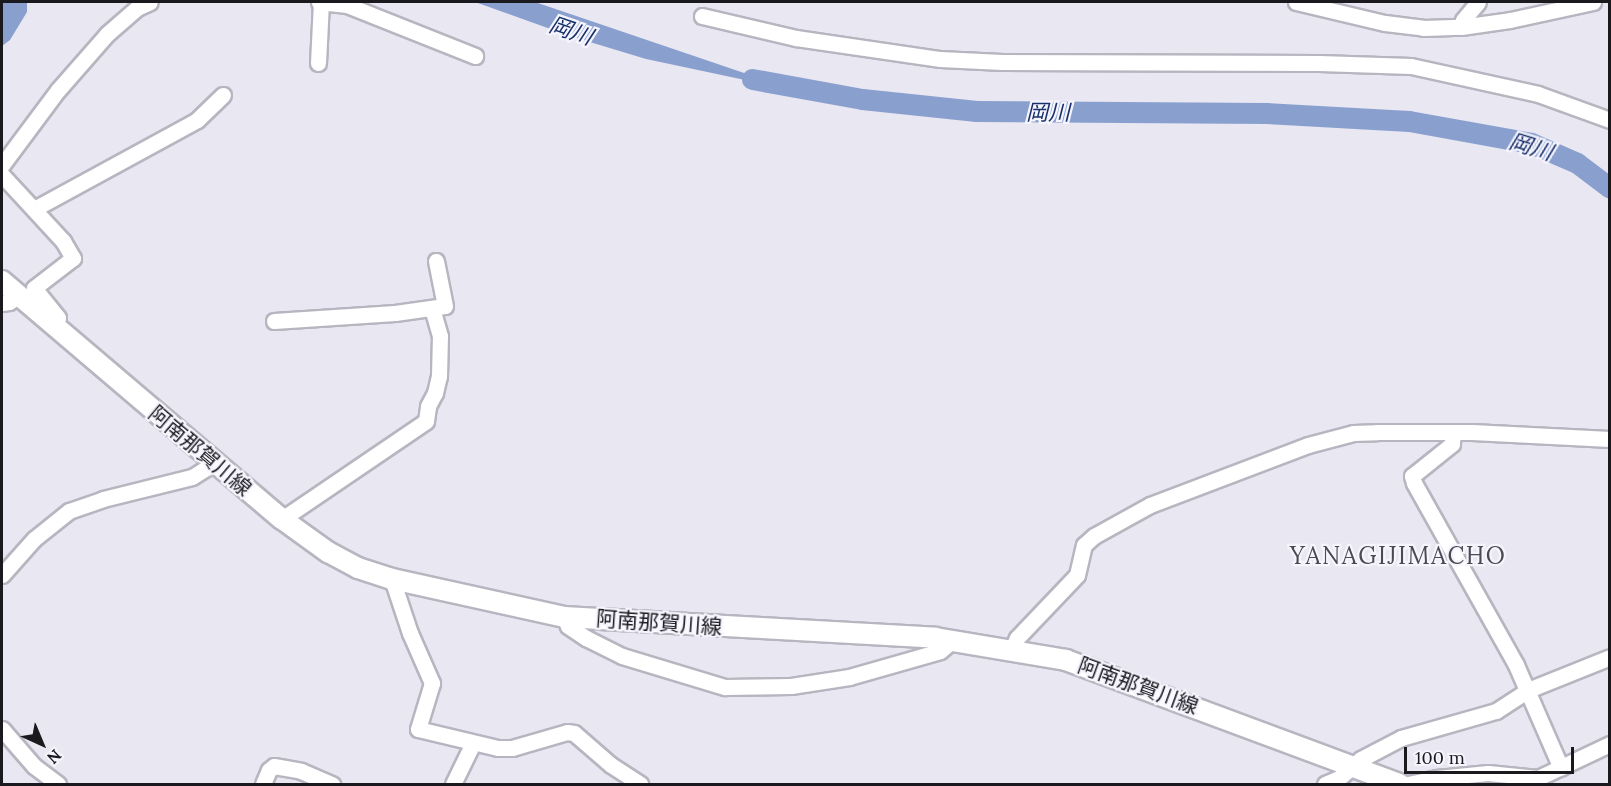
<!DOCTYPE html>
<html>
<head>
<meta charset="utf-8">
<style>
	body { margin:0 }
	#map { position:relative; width:1611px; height:786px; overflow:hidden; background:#e9e7f2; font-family:Lora,"Noto Sans JP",serif }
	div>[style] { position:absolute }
	.water>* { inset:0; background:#89a0cf }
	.river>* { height:21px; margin:-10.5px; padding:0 10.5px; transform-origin:10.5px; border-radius:10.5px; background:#89a0cf }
	.roads { filter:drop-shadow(2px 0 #b7b6c0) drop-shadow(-2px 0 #b7b6c0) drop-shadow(0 2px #b7b6c0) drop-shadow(0 -2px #b7b6c0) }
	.minor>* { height:15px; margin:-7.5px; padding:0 7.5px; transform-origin:7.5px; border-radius:7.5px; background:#fff }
	.major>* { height:20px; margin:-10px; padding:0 10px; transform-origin:10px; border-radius:10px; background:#fff }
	span { translate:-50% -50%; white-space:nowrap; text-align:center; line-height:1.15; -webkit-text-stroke:4.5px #f6f5fe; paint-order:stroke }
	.street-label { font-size:21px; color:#1a191d }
	.water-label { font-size:22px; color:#18316a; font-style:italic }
	.quarter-label { font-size:24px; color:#4b4a53; letter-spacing:1.5px }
	.frame { position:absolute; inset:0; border:3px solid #1a191d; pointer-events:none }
	.north { position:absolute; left:12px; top:714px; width:60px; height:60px; -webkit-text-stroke:4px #f6f5fe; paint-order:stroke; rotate:136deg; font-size:16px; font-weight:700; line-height:24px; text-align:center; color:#1a191d }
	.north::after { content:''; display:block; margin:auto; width:21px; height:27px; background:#1a191d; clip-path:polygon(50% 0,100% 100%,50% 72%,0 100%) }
	.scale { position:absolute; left:1404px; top:747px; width:170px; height:27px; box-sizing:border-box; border:3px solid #1a191d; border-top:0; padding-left:8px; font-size:18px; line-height:21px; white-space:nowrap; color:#1a191d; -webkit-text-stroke:4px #f6f5fe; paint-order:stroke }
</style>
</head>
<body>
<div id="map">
	<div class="water">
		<i style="clip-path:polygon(2px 2px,27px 2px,27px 12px,10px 40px,2px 46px)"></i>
		<i style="clip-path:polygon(475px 2px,535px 2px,797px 91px,646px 59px,570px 36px)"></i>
	</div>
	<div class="river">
		<i style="left:752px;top:79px;width:112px;rotate:10.3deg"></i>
		<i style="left:862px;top:99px;width:115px;rotate:6deg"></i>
		<i style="left:976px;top:111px;width:290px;rotate:0.4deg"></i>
		<i style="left:1266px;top:113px;width:143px;rotate:3.2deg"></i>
		<i style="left:1409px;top:121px;width:124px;rotate:10.2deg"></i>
		<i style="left:1531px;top:143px;width:50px;rotate:23.5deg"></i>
		<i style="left:1577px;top:163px;width:41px;rotate:37.1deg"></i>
	</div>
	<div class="roads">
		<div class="minor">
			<i style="left:319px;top:2px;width:28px;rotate:6deg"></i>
			<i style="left:347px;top:5px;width:138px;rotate:21.7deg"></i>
			<i style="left:1296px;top:2px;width:91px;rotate:13.3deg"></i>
			<i style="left:1385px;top:23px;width:38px;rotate:7deg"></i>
			<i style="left:1423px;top:28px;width:38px;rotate:-2deg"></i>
			<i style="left:1461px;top:27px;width:49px;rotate:-8.1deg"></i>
			<i style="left:1510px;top:20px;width:85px;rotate:-12.2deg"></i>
			<i style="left:702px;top:16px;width:97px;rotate:13.2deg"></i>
			<i style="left:796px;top:38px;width:146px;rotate:8.3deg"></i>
			<i style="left:940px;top:59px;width:62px;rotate:2.8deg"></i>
			<i style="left:1002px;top:62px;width:317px;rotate:0.2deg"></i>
			<i style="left:1319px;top:63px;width:92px;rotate:1.9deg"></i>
			<i style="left:1411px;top:66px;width:130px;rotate:12.4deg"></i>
			<i style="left:1538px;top:94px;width:77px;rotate:19.9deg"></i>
			<i style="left:1461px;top:27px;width:7px;rotate:-74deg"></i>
			<i style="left:1463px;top:20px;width:23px;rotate:-50deg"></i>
			<i style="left:318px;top:63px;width:61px;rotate:-87.2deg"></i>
			<i style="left:2px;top:165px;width:94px;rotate:-53.3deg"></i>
			<i style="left:58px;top:90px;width:74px;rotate:-48.8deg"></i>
			<i style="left:107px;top:34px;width:40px;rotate:-41deg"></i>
			<i style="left:137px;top:8px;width:14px;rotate:-25deg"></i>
			<i style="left:2px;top:175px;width:90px;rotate:47.3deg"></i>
			<i style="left:63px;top:241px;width:20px;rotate:60deg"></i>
			<i style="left:73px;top:258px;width:49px;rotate:142.4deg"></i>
			<i style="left:34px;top:288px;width:38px;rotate:51deg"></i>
			<i style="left:58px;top:318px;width:3px;rotate:108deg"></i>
			<i style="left:34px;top:209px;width:186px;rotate:-28.6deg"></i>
			<i style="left:197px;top:120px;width:36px;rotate:-44deg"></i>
			<i style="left:2px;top:303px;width:7px;rotate:-8deg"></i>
			<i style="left:9px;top:302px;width:11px;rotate:-34deg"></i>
			<i style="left:274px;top:321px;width:121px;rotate:-3.8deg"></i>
			<i style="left:395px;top:313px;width:50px;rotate:-8deg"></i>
			<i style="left:445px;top:306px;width:46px;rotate:-101.3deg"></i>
			<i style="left:1453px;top:432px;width:12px;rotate:95deg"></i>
			<i style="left:1452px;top:444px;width:51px;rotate:141.3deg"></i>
			<i style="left:1412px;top:476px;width:7px;rotate:74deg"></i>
			<i style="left:1414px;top:483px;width:209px;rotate:60.7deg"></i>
			<i style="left:1516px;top:665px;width:112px;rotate:66.4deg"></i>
			<i style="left:282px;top:519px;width:174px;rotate:-34.2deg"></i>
			<i style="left:426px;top:421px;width:15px;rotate:-82deg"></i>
			<i style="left:428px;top:406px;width:15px;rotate:-62deg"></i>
			<i style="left:435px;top:393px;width:17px;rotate:-77deg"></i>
			<i style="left:439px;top:376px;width:40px;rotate:-88.6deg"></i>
			<i style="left:440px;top:336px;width:29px;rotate:-106deg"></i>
			<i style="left:2px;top:575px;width:48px;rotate:-48.4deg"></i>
			<i style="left:34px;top:539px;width:45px;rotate:-38.7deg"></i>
			<i style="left:69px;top:511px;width:36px;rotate:-19deg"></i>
			<i style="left:103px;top:499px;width:92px;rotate:-13.9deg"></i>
			<i style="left:192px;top:477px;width:26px;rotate:-32deg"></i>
			<i style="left:392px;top:579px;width:57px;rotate:71.6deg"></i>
			<i style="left:410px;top:633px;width:55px;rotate:66.3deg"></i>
			<i style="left:432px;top:683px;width:48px;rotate:106.9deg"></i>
			<i style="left:418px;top:729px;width:82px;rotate:13.4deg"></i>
			<i style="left:498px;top:748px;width:14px"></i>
			<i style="left:512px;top:748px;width:57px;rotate:-16.2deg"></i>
			<i style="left:567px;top:732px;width:7px;rotate:8deg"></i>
			<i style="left:574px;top:733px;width:49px;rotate:40.9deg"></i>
			<i style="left:611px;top:765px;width:35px;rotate:33deg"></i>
			<i style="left:565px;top:617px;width:9px;rotate:72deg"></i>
			<i style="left:568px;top:626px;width:22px;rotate:34deg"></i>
			<i style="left:586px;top:638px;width:40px;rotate:26.6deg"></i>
			<i style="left:622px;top:656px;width:108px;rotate:16.8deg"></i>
			<i style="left:725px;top:687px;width:66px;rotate:-0.9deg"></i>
			<i style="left:791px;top:686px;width:59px;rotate:-8.8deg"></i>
			<i style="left:849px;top:677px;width:95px;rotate:-15.9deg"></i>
			<i style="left:940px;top:651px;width:16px;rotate:-40deg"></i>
			<i style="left:1012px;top:649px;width:12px;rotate:-66deg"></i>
			<i style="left:1017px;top:638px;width:87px;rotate:-46.4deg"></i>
			<i style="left:1077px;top:575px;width:31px;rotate:-77deg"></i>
			<i style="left:1084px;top:545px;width:13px;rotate:-42deg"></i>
			<i style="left:1094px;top:536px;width:64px;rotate:-29deg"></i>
			<i style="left:1150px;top:505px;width:169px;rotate:-20.8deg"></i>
			<i style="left:1308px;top:445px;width:47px;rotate:-14.9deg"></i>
			<i style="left:1353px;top:433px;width:24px;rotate:-2deg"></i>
			<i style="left:1377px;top:432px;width:95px"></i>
			<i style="left:1472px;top:432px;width:138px;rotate:2.9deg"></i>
			<i style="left:2px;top:729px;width:49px;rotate:49.1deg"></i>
			<i style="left:34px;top:766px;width:30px;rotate:37deg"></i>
			<i style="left:263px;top:784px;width:15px;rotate:-67deg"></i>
			<i style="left:269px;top:770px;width:6px;rotate:-39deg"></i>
			<i style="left:274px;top:766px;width:27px;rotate:10deg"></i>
			<i style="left:301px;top:771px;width:34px;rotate:23deg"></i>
			<i style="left:453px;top:784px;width:46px;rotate:-64deg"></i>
			<i style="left:1325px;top:784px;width:15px;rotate:-23deg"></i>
			<i style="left:1339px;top:778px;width:29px;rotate:-41deg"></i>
			<i style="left:1361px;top:759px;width:45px;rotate:-27.7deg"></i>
			<i style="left:1401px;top:738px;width:99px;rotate:-15.9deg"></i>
			<i style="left:1496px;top:711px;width:38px;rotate:-33deg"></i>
			<i style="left:1528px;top:690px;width:88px;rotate:-21.9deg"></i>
			<i style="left:1408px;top:784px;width:30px;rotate:-12deg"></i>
			<i style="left:1437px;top:778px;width:51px;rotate:-5.6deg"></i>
			<i style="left:1488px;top:773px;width:50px;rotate:5.7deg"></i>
			<i style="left:1538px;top:778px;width:80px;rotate:-25.3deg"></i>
		</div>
		<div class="major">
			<i style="left:2px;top:281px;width:367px;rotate:40.4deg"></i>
			<i style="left:282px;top:519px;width:57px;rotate:35.7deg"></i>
			<i style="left:328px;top:552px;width:34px;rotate:28deg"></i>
			<i style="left:358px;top:568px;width:36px;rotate:18deg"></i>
			<i style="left:392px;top:579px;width:177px;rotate:12.4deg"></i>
			<i style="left:565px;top:617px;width:371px;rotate:3.2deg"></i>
			<i style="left:935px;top:638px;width:133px;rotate:9.5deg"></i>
			<i style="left:1066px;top:660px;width:356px;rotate:20.4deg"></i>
		</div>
	</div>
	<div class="street-label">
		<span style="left:200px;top:451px;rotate:40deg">阿南那賀川線</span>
		<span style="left:659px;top:623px;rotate:4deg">阿南那賀川線</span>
		<span style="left:1138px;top:686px;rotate:20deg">阿南那賀川線</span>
	</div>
	<div class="water-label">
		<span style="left:571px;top:31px;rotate:19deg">岡川</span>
		<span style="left:1048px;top:113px">岡川</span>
		<span style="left:1531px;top:147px;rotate:17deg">岡川</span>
	</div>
	<div class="quarter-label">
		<span style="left:1398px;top:556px">YANAGIJIMACHO</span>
	</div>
	<div class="frame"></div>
	<div class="north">N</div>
	<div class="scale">100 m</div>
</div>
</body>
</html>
